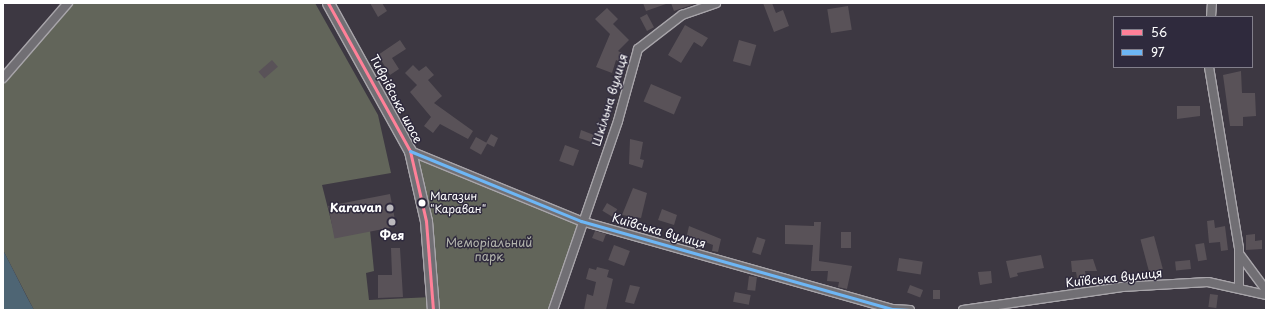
<!DOCTYPE html>
<html>
<head>
<meta charset="utf-8">
<style>
	body { margin:0 }
	#map { position:relative; width:1269px; height:313px; overflow:hidden; background:#3d3842; font-family:"Playpen Sans",sans-serif }
	div>[style] { position:absolute }
	.green>* { inset:0; background:#62655a }
	.water>* { inset:0; background:#4e6574 }
	.building>* { inset:0; background:#595258; transform-origin:0 0 }
	.roads { filter:drop-shadow(1px 0 #a8a5aa) drop-shadow(-1px 0 #a8a5aa) drop-shadow(0 1px #a8a5aa) drop-shadow(0 -1px #a8a5aa) }
	.street>* { height:8px; margin:-4px; padding:0 4px; transform-origin:4px; border-radius:4px; background:#716f74 }
	.secondary>* { height:11px; margin:-5.5px; padding:0 5.5px; transform-origin:5.5px; border-radius:5.5px; background:#716f74 }
	.bus-1>* { height:3px; margin:-1.5px; padding:0 1.5px; transform-origin:1.5px; border-radius:1.5px; background:#ff8098 }
	.bus-2>* { height:3px; margin:-1.5px; padding:0 1.5px; transform-origin:1.5px; border-radius:1.5px; background:#6db6f5 }
	.dots>* { width:11px; height:11px; translate:-50% -50%; box-sizing:border-box; border:2px solid #2f2a3d; border-radius:50% }
	span { translate:-50% -50%; white-space:nowrap; text-align:center; line-height:1.15; -webkit-text-stroke:3px #2f2a3d; paint-order:stroke }
	.bus-label { font-size:11px; color:#fff }
	.left { translate:0 -50%; text-align:left }
	.street-label { font-size:12px; color:#fff }
	.poi-label { font-size:12px; color:#fff; font-weight:700 }
	.right { translate:-100% -50%; text-align:right }
	.park-label { font-size:12px; color:#b4b6ae }
	.frame { position:absolute; inset:0; border:4px solid #fff; pointer-events:none }
	.legend { position:absolute; left:1113px; top:16px; width:140px; height:52px; box-sizing:border-box; background:#2f2a3d; border:1px solid #827f8b; margin:0; padding:5px 7px; list-style:none; font-size:12px; color:#fff }
	.legend li { display:flex; align-items:center; gap:8px; height:20px }
	.legend b { width:20px; border:1px solid #827f8b }
</style>
</head>
<body>
<div id="map">
	<div class="green">
		<i style="clip-path:polygon(68px 3px,315px 3px,378px 115px,391px 173px,322px 185px,335px 236px,370px 230px,374px 271px,366px 273px,369px 300px,432px 297px,410px 151px,581px 221px,553px 310px,34px 310px,3px 250px,3px 78px)"></i>
	</div>
	<div class="water">
		<i style="clip-path:polygon(3px 250px,28px 299px,34px 310px,3px 310px)"></i>
	</div>
	<div class="building">
		<i style="clip-path:polygon(370px 3px,382px 3px,387px 11px,378px 17px)"></i>
		<i style="clip-path:polygon(643px 3px,666px 3px,666px 4px,646px 11px)"></i>
		<i style="clip-path:polygon(671px 3px,694px 3px,694px 4px,674px 11px)"></i>
		<i style="clip-path:polygon(763px 3px,772px 3px,776px 13px,783px 10px,789px 26px,774px 32px)"></i>
		<i style="left:848px;top:6px;width:24px;height:21px;rotate:81deg"></i>
		<i style="clip-path:polygon(607px 8px,618px 19px,613px 24px,629px 40px,618px 51px,624px 54px,620px 62px,616px 60px,612px 73px,596px 67px,610px 34px,595px 19px)"></i>
		<i style="left:647px;top:14px;width:15px;height:8px;rotate:62deg"></i>
		<i style="clip-path:polygon(685px 25px,708px 38px,702px 47px,694px 42px,681px 63px,668px 55px)"></i>
		<i style="clip-path:polygon(400px 40px,406px 49px,392px 58px,399px 69px,390px 75px,378px 55px)"></i>
		<i style="left:739px;top:40px;width:18px;height:22px;rotate:16deg"></i>
		<i style="left:272px;top:60px;width:9px;height:18px;rotate:49deg"></i>
		<i style="clip-path:polygon(413px 65px,419px 71px,426px 66px,434px 75px,428px 80px,442px 96px,434px 103px,473px 131px,468px 139px,440px 124px,433px 133px,424px 126px,431px 117px,410px 92px,417px 85px,405px 73px)"></i>
		<i style="clip-path:polygon(1241px 71px,1242px 93px,1255px 93px,1256px 116px,1243px 117px,1243px 126px,1230px 126px,1223px 75px)"></i>
		<i style="left:651px;top:84px;width:33px;height:19px;rotate:23deg"></i>
		<i style="clip-path:polygon(1177px 106px,1200px 106px,1200px 116px,1177px 119px)"></i>
		<i style="clip-path:polygon(581px 130px,594px 135px,591px 142px,579px 138px)"></i>
		<i style="clip-path:polygon(491px 134px,498px 138px,494px 147px,486px 143px)"></i>
		<i style="left:476px;top:137px;width:13px;height:13px;rotate:29deg"></i>
		<i style="clip-path:polygon(630px 139px,643px 142px,640px 159px,644px 160px,642px 168px,629px 164px)"></i>
		<i style="left:565px;top:145px;width:15px;height:17px;rotate:20deg"></i>
		<i style="clip-path:polygon(633px 188px,647px 193px,641px 218px,622px 215px)"></i>
		<i style="left:390px;top:194px;width:33px;height:63px;rotate:79deg"></i>
		<i style="left:607px;top:203px;width:12px;height:9px;rotate:31deg"></i>
		<i style="clip-path:polygon(662px 209px,677px 215px,674px 225px,658px 220px)"></i>
		<i style="clip-path:polygon(1214px 220px,1215px 228px,1225px 226px,1228px 250px,1221px 251px,1220px 242px,1209px 243px,1207px 221px)"></i>
		<i style="clip-path:polygon(814px 222px,821px 222px,819px 261px,852px 266px,847px 289px,838px 287px,839px 282px,827px 281px,828px 271px,811px 271px,813px 245px,785px 244px,785px 225px,814px 226px)"></i>
		<i style="clip-path:polygon(689px 226px,721px 239px,718px 252px,712px 251px,713px 245px,687px 235px)"></i>
		<i style="clip-path:polygon(595px 231px,606px 234px,603px 242px,592px 238px)"></i>
		<i style="left:851px;top:232px;width:16px;height:10px;rotate:90deg"></i>
		<i style="clip-path:polygon(1255px 234px,1255px 241px,1262px 240px,1262px 249px,1246px 250px,1246px 235px)"></i>
		<i style="left:1154px;top:236px;width:34px;height:14px;rotate:75deg"></i>
		<i style="left:757px;top:237px;width:9px;height:16px;rotate:18deg"></i>
		<i style="left:1204px;top:243px;width:17px;height:9px;rotate:80deg"></i>
		<i style="left:614px;top:245px;width:17px;height:16px;rotate:21deg"></i>
		<i style="clip-path:polygon(391px 248px,400px 248px,403px 297px,378px 298px,378px 275px,392px 275px)"></i>
		<i style="clip-path:polygon(1041px 255px,1044px 268px,1017px 273px,1018px 276px,1010px 278px,1006px 261px)"></i>
		<i style="left:899px;top:258px;width:24px;height:13px;rotate:9deg"></i>
		<i style="clip-path:polygon(1093px 259px,1097px 271px,1085px 271px,1086px 277px,1077px 278px,1076px 272px,1072px 272px,1071px 261px)"></i>
		<i style="left:1190px;top:260px;width:9px;height:15px;rotate:84deg"></i>
		<i style="clip-path:polygon(597px 267px,609px 270px,607px 277px,613px 279px,606px 310px,584px 310px,587px 294px,593px 296px,596px 282px,586px 279px,589px 268px,596px 270px)"></i>
		<i style="clip-path:polygon(991px 271px,992px 283px,980px 285px,978px 272px)"></i>
		<i style="left:749px;top:276px;width:8px;height:14px;rotate:7deg"></i>
		<i style="clip-path:polygon(630px 285px,640px 287px,634px 304px,625px 302px)"></i>
		<i style="left:910px;top:285px;width:14px;height:8px;rotate:21deg"></i>
		<i style="left:933px;top:290px;width:7px;height:9px"></i>
		<i style="left:735px;top:292px;width:16px;height:10px;rotate:11deg"></i>
		<i style="left:1210px;top:294px;width:8px;height:13px;rotate:7deg"></i>
	</div>
	<div class="roads">
		<div class="street">
			<i style="left:1211px;top:17px;width:14px;rotate:-86deg"></i>
			<i style="left:1209px;top:67px;width:183px;rotate:80.6deg"></i>
			<i style="left:1239px;top:248px;width:40px;rotate:90deg"></i>
			<i style="left:3px;top:78px;width:99px;rotate:-49.1deg"></i>
			<i style="left:410px;top:151px;width:185px;rotate:22.3deg"></i>
			<i style="left:581px;top:221px;width:323px;rotate:15.8deg"></i>
			<i style="left:892px;top:309px;width:18px;rotate:3deg"></i>
			<i style="left:1240px;top:255px;width:44px;rotate:53.4deg"></i>
			<i style="left:553px;top:310px;width:200px;rotate:-71deg"></i>
			<i style="left:618px;top:121px;width:75px;rotate:-74.5deg"></i>
			<i style="left:638px;top:49px;width:56px;rotate:-37.7deg"></i>
			<i style="left:682px;top:15px;width:36px;rotate:-19deg"></i>
			<i style="left:963px;top:310px;width:161px;rotate:-8.2deg"></i>
			<i style="left:1122px;top:287px;width:86px;rotate:-3.3deg"></i>
			<i style="left:1208px;top:282px;width:59px;rotate:12.6deg"></i>
		</div>
		<div class="secondary">
			<i style="left:328px;top:3px;width:169px;rotate:61deg"></i>
			<i style="left:410px;top:151px;width:72px;rotate:77.1deg"></i>
			<i style="left:426px;top:221px;width:89px;rotate:85.5deg"></i>
		</div>
	</div>
	<div class="bus-1">
		<i style="left:328px;top:3px;width:169px;rotate:61deg"></i>
		<i style="left:410px;top:151px;width:72px;rotate:77.1deg"></i>
		<i style="left:426px;top:221px;width:89px;rotate:85.5deg"></i>
	</div>
	<div class="bus-2">
		<i style="left:410px;top:151px;width:185px;rotate:22.3deg"></i>
		<i style="left:581px;top:221px;width:323px;rotate:15.8deg"></i>
		<i style="left:892px;top:309px;width:18px;rotate:3deg"></i>
	</div>
	<div class="dots">
		<i style="left:422px;top:203px;background:#fff"></i>
		<i style="left:390px;top:208px;background:#bbb9bd"></i>
		<i style="left:392px;top:222px;background:#bbb9bd"></i>
	</div>
	<div class="bus-label">
		<span class="left" style="left:430px;top:203px">Магазин<br>"Караван"</span>
	</div>
	<div class="street-label">
		<span style="left:396px;top:99px;rotate:62deg">Тиврівське шосе</span>
		<span style="left:610px;top:100px;rotate:-73deg">Шкільна вулиця</span>
		<span style="left:659px;top:231px;rotate:16deg">Київська вулиця</span>
		<span style="left:1114px;top:278px;rotate:-6deg">Київська вулиця</span>
	</div>
	<div class="poi-label">
		<span class="right" style="left:382px;top:208px">Karavan</span>
		<span style="left:392px;top:236px">Фея</span>
	</div>
	<div class="park-label">
		<span style="left:489px;top:250px">Меморіальний<br>парк</span>
	</div>
	<div class="frame"></div>
	<ul class="legend">
	<li><b style="height:5px;background:#ff8098"></b>56</li>
	<li><b style="height:5px;background:#6db6f5"></b>97</li>
	</ul>
</div>
</body>
</html>
